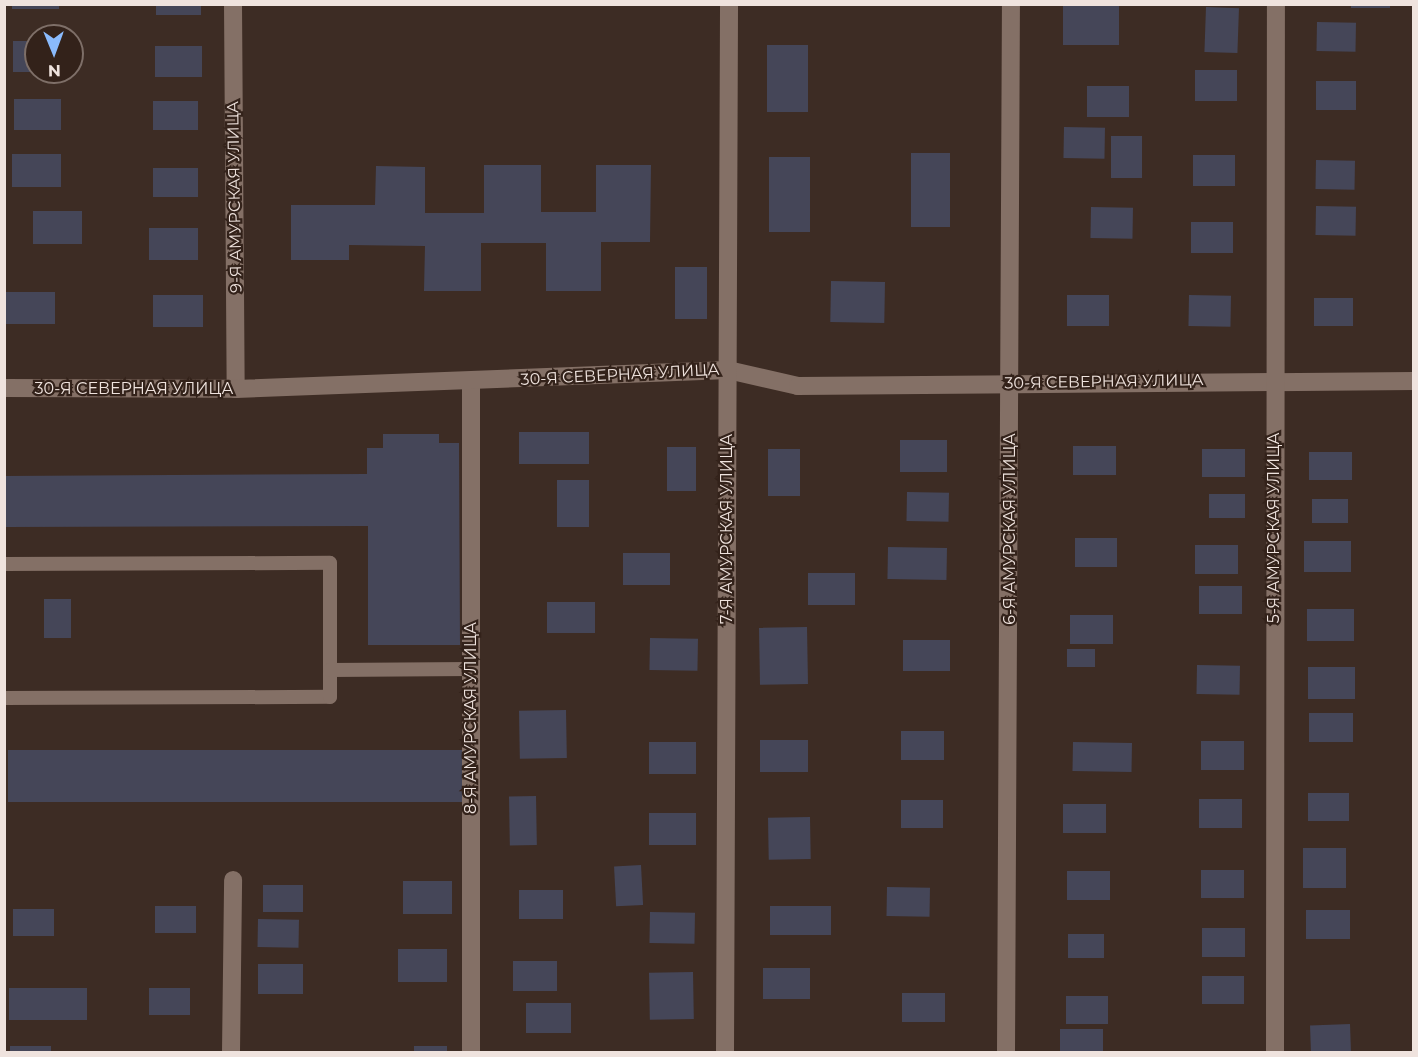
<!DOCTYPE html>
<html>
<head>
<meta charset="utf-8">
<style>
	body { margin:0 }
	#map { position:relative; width:1418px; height:1057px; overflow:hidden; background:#3d2c24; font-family:Montserrat,sans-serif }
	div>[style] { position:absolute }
	.building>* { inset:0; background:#454658; transform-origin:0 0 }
	.lane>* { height:14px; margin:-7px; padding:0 7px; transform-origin:7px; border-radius:7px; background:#847066 }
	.street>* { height:18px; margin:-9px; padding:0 9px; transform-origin:9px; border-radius:9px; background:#847066 }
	span { translate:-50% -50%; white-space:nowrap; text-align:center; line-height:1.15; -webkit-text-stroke:4.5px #33221a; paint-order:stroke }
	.street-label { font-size:16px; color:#efe3de }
	.frame { position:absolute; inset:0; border:6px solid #efe3de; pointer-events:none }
	.north { position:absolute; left:24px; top:24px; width:60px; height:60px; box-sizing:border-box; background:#33221a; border:2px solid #7e6f68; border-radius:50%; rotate:179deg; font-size:16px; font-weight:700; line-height:24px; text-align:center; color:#efe3de }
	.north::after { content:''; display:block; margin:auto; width:21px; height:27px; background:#8abafc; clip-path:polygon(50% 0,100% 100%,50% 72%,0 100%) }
</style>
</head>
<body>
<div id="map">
	<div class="building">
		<i style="left:12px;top:4px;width:47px;height:5px"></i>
		<i style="left:156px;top:4px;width:45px;height:11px"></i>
		<i style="left:1063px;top:4px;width:56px;height:41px"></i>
		<i style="left:1351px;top:4px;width:39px;height:4px"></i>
		<i style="left:1206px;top:7px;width:33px;height:45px;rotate:2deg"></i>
		<i style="left:1317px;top:22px;width:39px;height:29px;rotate:1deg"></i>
		<i style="left:13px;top:41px;width:23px;height:31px"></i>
		<i style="left:767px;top:45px;width:41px;height:67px"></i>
		<i style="left:155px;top:46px;width:47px;height:31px"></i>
		<i style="left:1195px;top:70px;width:42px;height:31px"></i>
		<i style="left:1316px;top:81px;width:40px;height:29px"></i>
		<i style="left:1087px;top:86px;width:42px;height:31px"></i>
		<i style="left:14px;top:99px;width:47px;height:31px"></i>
		<i style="left:198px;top:101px;width:29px;height:45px;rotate:90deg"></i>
		<i style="left:1064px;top:127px;width:41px;height:31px;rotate:1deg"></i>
		<i style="left:1111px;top:136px;width:31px;height:42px"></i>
		<i style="left:911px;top:153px;width:39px;height:74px"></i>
		<i style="left:61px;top:154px;width:33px;height:49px;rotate:90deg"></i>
		<i style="left:1193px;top:155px;width:42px;height:31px"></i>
		<i style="left:810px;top:157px;width:75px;height:41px;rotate:90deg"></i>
		<i style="left:1316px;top:160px;width:39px;height:29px;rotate:1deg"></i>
		<i style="clip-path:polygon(484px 165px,541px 165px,541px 212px,596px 212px,596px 165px,651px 165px,650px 242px,601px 242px,601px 291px,546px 291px,546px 243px,481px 243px,481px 291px,424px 291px,425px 246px,349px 245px,349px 260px,291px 260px,291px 205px,375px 205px,376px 166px,425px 167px,425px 213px,484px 213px)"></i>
		<i style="left:153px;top:168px;width:45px;height:29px"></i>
		<i style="left:1316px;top:206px;width:40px;height:29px;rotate:1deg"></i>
		<i style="left:1091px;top:207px;width:42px;height:31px;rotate:1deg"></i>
		<i style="left:33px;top:211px;width:49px;height:33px"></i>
		<i style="left:1191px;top:222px;width:42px;height:31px"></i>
		<i style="left:149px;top:228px;width:49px;height:32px"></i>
		<i style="left:675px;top:267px;width:32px;height:52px"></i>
		<i style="left:831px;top:281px;width:54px;height:41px;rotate:1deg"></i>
		<i style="left:55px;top:292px;width:32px;height:50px;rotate:90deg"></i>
		<i style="left:203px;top:295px;width:32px;height:50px;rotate:90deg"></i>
		<i style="left:1067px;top:295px;width:42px;height:31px"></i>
		<i style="left:1189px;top:295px;width:42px;height:31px;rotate:1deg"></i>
		<i style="left:1314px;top:298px;width:39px;height:28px"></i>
		<i style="left:589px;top:432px;width:32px;height:70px;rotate:90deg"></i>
		<i style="clip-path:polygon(383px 434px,439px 434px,439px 443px,459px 443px,460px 645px,368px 645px,368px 526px,4px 527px,4px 476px,367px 474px,367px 448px,383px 448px)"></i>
		<i style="left:900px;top:440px;width:47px;height:32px"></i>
		<i style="left:1073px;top:446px;width:43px;height:29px"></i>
		<i style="left:696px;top:447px;width:44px;height:29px;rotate:90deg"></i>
		<i style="left:768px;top:449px;width:32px;height:47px"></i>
		<i style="left:1202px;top:449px;width:43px;height:28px"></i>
		<i style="left:1309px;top:452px;width:43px;height:28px"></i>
		<i style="left:557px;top:480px;width:32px;height:47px"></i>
		<i style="left:907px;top:492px;width:42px;height:29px;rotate:1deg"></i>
		<i style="left:1209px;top:494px;width:36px;height:24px"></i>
		<i style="left:1312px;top:499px;width:36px;height:24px"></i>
		<i style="left:1075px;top:538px;width:42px;height:29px"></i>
		<i style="left:1304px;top:541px;width:47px;height:31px"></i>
		<i style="left:1195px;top:545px;width:43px;height:29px"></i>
		<i style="left:888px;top:547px;width:59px;height:32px;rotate:1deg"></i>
		<i style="left:623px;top:553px;width:47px;height:32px"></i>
		<i style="left:808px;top:573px;width:47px;height:32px"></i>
		<i style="left:1199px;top:586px;width:43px;height:28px"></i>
		<i style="left:44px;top:599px;width:27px;height:39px"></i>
		<i style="left:547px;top:602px;width:48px;height:31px"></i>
		<i style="left:1307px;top:609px;width:47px;height:32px"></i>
		<i style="left:1070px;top:615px;width:43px;height:29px"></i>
		<i style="left:807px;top:627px;width:57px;height:48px;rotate:89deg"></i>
		<i style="left:650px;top:638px;width:48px;height:32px;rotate:1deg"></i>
		<i style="left:903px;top:640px;width:47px;height:31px"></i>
		<i style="left:1067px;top:649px;width:28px;height:18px"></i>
		<i style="left:1197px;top:665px;width:43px;height:29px;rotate:1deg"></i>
		<i style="left:1355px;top:667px;width:32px;height:47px;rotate:90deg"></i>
		<i style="left:566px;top:710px;width:48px;height:47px;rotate:89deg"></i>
		<i style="left:1309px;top:713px;width:44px;height:29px"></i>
		<i style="left:901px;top:731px;width:43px;height:29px"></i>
		<i style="left:760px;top:740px;width:48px;height:32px"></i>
		<i style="left:1201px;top:741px;width:43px;height:29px"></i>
		<i style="left:649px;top:742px;width:47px;height:32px"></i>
		<i style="left:1073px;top:742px;width:59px;height:29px;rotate:1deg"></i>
		<i style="left:462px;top:750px;width:52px;height:454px;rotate:90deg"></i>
		<i style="left:1349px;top:793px;width:28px;height:41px;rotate:90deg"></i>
		<i style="left:536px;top:796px;width:49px;height:27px;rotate:89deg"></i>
		<i style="left:1199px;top:799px;width:43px;height:29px"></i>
		<i style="left:901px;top:800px;width:42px;height:28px"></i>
		<i style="left:1106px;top:804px;width:29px;height:43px;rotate:90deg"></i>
		<i style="left:649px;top:813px;width:47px;height:32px"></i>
		<i style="left:810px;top:817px;width:42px;height:42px;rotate:89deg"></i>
		<i style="left:1303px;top:848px;width:43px;height:40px"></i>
		<i style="left:641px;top:865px;width:40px;height:27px;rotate:87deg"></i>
		<i style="left:1201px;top:870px;width:43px;height:28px"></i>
		<i style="left:1110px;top:871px;width:29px;height:43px;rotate:90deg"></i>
		<i style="left:403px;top:881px;width:49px;height:33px"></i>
		<i style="left:263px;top:885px;width:40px;height:27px"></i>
		<i style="left:887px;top:887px;width:43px;height:29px;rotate:1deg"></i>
		<i style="left:519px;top:890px;width:44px;height:29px"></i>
		<i style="left:155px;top:906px;width:41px;height:27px"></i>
		<i style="left:770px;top:906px;width:61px;height:29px"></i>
		<i style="left:13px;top:909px;width:41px;height:27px"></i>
		<i style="left:1350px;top:910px;width:29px;height:44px;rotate:90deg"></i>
		<i style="left:650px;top:912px;width:45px;height:31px;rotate:1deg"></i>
		<i style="left:258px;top:919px;width:41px;height:28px;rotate:1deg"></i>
		<i style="left:1202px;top:928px;width:43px;height:29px"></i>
		<i style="left:1068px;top:934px;width:36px;height:24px"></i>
		<i style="left:398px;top:949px;width:49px;height:33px"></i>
		<i style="left:513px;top:961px;width:44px;height:30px"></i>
		<i style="left:258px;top:964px;width:45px;height:30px"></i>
		<i style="left:763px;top:968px;width:47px;height:31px"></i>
		<i style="left:693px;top:972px;width:47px;height:44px;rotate:89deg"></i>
		<i style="left:1202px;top:976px;width:42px;height:28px"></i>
		<i style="left:9px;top:988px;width:78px;height:32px"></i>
		<i style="left:149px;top:988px;width:41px;height:27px"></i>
		<i style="left:902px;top:993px;width:43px;height:29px"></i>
		<i style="left:1066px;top:996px;width:42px;height:28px"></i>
		<i style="left:526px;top:1003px;width:45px;height:30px"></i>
		<i style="left:1350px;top:1024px;width:27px;height:40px;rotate:88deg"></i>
		<i style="left:1060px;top:1029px;width:43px;height:23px"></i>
		<i style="left:10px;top:1046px;width:41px;height:6px"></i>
		<i style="left:414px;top:1046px;width:33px;height:6px"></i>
	</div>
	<div class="lane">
		<i style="left:4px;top:564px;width:326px;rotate:-0.2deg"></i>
		<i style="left:330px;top:563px;width:107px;rotate:90deg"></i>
		<i style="left:4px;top:698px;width:326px;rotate:-0.2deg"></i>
		<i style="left:330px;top:697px;width:27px;rotate:-90deg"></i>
		<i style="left:330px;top:670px;width:141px;rotate:-0.4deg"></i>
	</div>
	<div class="street">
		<i style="left:233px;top:4px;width:385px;rotate:89.6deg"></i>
		<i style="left:471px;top:383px;width:669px;rotate:90deg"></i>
		<i style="left:4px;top:388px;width:232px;rotate:0.2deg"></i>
		<i style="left:236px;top:389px;width:492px;rotate:-2.2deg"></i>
		<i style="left:728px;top:370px;width:72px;rotate:12.9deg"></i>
		<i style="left:798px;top:386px;width:616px;rotate:-0.47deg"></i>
		<i style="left:231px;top:1052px;width:172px;rotate:-89.3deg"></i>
		<i style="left:725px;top:1052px;width:1048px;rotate:-89.78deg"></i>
		<i style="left:1006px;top:1052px;width:1048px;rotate:-89.73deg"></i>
		<i style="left:1275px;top:1052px;width:1048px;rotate:-89.95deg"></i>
	</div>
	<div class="street-label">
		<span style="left:235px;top:197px;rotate:-91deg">9-Я АМУРСКАЯ УЛИЦА</span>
		<span style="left:620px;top:375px;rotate:-3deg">30-Я СЕВЕРНАЯ УЛИЦА</span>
		<span style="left:1104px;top:382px;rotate:-1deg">30-Я СЕВЕРНАЯ УЛИЦА</span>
		<span style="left:134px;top:389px">30-Я СЕВЕРНАЯ УЛИЦА</span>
		<span style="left:1274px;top:528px;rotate:-90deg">5-Я АМУРСКАЯ УЛИЦА</span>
		<span style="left:727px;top:529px;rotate:-90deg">7-Я АМУРСКАЯ УЛИЦА</span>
		<span style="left:1010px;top:529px;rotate:-90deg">6-Я АМУРСКАЯ УЛИЦА</span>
		<span style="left:471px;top:718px;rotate:-90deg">8-Я АМУРСКАЯ УЛИЦА</span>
	</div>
	<div class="frame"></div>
	<div class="north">N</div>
</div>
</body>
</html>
